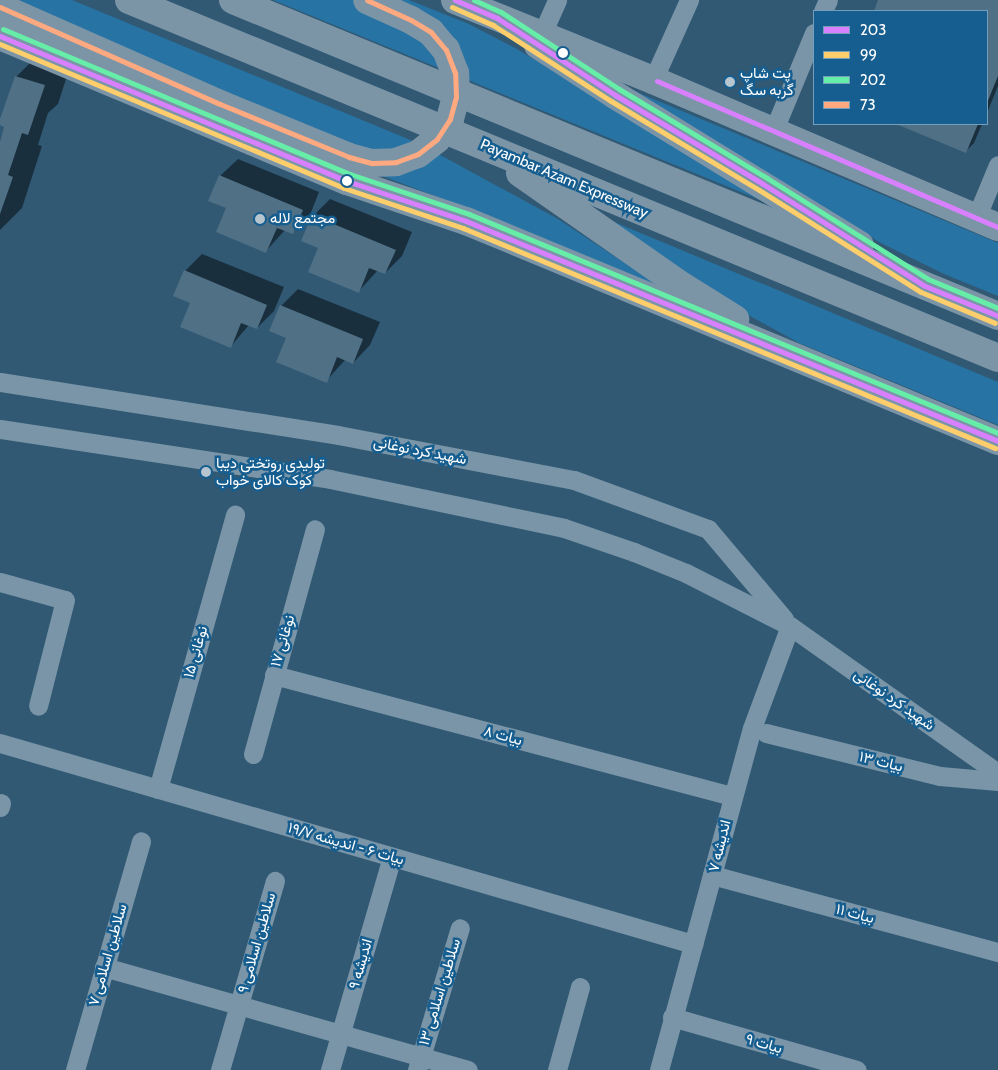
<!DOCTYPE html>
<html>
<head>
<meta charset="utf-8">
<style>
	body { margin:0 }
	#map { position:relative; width:998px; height:1070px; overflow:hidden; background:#315974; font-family:Cabin,Vazirmatn,sans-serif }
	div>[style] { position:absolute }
	.green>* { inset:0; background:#2773a4 }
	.shadow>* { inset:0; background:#0007 }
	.building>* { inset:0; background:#507085 }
	.minor>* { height:19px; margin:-9.5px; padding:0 9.5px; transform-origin:9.5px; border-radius:9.5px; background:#7995a7 }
	.highway>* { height:28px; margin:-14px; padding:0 14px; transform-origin:14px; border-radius:14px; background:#7b95a7 }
	.bus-1>* { height:5px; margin:-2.5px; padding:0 2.5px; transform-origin:2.5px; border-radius:2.5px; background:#d880ff }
	.bus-2>* { height:5px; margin:-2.5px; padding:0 2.5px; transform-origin:2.5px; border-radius:2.5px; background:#fece6d }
	.bus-3>* { height:5px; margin:-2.5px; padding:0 2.5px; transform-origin:2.5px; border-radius:2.5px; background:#66eda8 }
	.bus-4>* { height:5px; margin:-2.5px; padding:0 2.5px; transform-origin:2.5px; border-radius:2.5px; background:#ffa980 }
	.dots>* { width:14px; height:14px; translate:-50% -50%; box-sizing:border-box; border:2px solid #165e8f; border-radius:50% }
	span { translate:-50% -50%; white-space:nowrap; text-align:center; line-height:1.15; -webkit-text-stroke:5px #165e8f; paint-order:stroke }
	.poi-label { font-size:15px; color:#fff }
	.left { translate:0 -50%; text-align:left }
	.street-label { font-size:15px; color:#fff }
	.legend { position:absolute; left:813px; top:10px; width:175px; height:115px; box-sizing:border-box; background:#165e8f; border:1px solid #739ebc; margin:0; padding:6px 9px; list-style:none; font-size:15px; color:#fff }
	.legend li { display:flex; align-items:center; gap:10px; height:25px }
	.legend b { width:25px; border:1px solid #739ebc }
</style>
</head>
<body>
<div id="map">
	<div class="green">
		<i style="clip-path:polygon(3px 0,72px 0,420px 144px,558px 219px,667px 291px,487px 216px,231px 118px)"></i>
		<i style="clip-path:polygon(273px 0,409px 0,469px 24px,515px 48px,804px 218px)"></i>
		<i style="clip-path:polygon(603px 78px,998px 243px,998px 296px,944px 274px,881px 243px,645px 107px)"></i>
		<i style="clip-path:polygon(595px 214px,998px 382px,998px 425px,799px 343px,732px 306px)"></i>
	</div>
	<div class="shadow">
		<i style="clip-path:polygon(880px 0,998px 0,998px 86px,987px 113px,987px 11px,875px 11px)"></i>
		<i style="clip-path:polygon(47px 46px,74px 54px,58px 104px,48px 113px,38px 145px,42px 146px,22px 208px,0 230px,0 147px,6px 126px,0 123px,16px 77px)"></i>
		<i style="clip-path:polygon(899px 124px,982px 124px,974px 143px,966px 151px)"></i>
		<i style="clip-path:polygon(238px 159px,319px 192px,310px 215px,292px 233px,285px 230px,266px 251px,227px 207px,220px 176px)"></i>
		<i style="clip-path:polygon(330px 199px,412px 232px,402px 256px,385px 273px,378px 270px,359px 291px,320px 247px,313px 216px)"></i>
		<i style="clip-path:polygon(202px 254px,284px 287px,274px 311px,257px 328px,249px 325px,231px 346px,192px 303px,185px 271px)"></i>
		<i style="clip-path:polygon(298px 289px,380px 322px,370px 345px,353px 363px,345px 360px,326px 381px,288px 337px,281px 306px)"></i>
	</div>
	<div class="building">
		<i style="clip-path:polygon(878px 0,998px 0,998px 76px,987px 103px,987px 11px,874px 11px)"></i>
		<i style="clip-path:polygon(15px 76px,45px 85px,28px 135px,22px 133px,8px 175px,13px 177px,0 214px,0 142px,4px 127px,0 125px,0 119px)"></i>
		<i style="clip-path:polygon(896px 124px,978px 124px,966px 153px)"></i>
		<i style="clip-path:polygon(219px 175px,303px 210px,293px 234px,277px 228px,266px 253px,216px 232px,226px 208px,208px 201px)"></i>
		<i style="clip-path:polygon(312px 215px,396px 250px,385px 274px,369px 268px,359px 293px,308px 272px,318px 248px,301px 241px)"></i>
		<i style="clip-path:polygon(184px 270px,267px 305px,257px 329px,241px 323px,231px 348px,180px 327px,190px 303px,173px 296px)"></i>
		<i style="clip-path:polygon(280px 305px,363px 339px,353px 364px,337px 357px,327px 383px,276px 362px,286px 338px,269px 331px)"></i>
	</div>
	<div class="minor">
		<i style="left:823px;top:11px;width:12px;rotate:-66deg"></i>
		<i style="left:542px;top:34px;width:37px;rotate:-66deg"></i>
		<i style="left:653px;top:80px;width:88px;rotate:-65.8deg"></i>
		<i style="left:773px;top:132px;width:107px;rotate:-67.5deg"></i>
		<i style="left:976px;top:218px;width:57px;rotate:-67.5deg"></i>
		<i style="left:0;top:382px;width:342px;rotate:8.9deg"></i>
		<i style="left:338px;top:435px;width:240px;rotate:10.8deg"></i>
		<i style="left:574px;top:480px;width:143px;rotate:20.1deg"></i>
		<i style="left:708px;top:529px;width:118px;rotate:49.8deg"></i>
		<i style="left:0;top:429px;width:334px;rotate:8.6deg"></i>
		<i style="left:330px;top:479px;width:239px;rotate:11.8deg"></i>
		<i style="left:564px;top:528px;width:74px;rotate:18.9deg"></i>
		<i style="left:634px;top:552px;width:56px;rotate:22deg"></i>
		<i style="left:686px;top:573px;width:117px;rotate:27deg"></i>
		<i style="left:790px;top:626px;width:255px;rotate:35.3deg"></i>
		<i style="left:0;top:582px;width:67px;rotate:15.5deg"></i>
		<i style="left:65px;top:600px;width:109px;rotate:104.3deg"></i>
		<i style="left:274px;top:675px;width:474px;rotate:14.8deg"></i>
		<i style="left:766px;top:733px;width:179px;rotate:13.9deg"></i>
		<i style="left:940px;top:776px;width:58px;rotate:4.9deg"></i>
		<i style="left:0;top:743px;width:722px;rotate:16.17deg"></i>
		<i style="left:253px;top:754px;width:233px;rotate:-74.6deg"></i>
		<i style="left:158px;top:789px;width:285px;rotate:-74.3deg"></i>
		<i style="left:0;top:807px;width:4px;rotate:-76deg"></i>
		<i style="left:712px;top:875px;width:296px;rotate:15.1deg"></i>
		<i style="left:104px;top:967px;width:378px;rotate:15.8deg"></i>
		<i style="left:672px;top:1017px;width:192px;rotate:16deg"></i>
		<i style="left:75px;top:1070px;width:238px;rotate:-73.9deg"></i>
		<i style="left:220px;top:1070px;width:197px;rotate:-73.8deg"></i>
		<i style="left:330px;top:1070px;width:222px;rotate:-73.8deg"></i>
		<i style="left:417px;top:1070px;width:148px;rotate:-73.2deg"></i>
		<i style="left:557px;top:1070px;width:86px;rotate:-74.5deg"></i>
		<i style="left:659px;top:1070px;width:354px;rotate:-74.8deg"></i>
		<i style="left:752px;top:728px;width:109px;rotate:-69.6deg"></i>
	</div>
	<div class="highway">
		<i style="left:129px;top:0;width:940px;rotate:22.39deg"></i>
		<i style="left:233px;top:0;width:828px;rotate:22.44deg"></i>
		<i style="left:455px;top:0;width:214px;rotate:22deg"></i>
		<i style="left:653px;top:80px;width:375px;rotate:23.1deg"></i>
		<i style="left:0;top:7px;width:240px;rotate:23.8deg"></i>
		<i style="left:220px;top:104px;width:139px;rotate:22.3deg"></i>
		<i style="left:349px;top:157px;width:24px;rotate:15deg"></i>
		<i style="left:372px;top:163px;width:24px;rotate:-2deg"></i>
		<i style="left:396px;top:162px;width:23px;rotate:-20deg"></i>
		<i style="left:418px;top:154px;width:24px;rotate:-38deg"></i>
		<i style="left:437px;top:139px;width:24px;rotate:-57deg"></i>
		<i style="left:450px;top:119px;width:23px;rotate:-75deg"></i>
		<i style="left:456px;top:97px;width:24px;rotate:-92deg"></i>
		<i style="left:455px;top:73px;width:25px;rotate:-111deg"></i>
		<i style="left:446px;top:50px;width:23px;rotate:-130deg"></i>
		<i style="left:431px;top:32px;width:23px;rotate:-149deg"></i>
		<i style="left:411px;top:20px;width:48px;rotate:-155.6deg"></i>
		<i style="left:0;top:36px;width:376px;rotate:22.7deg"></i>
		<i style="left:347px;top:181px;width:126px;rotate:18.6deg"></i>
		<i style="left:466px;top:221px;width:576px;rotate:22.47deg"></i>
		<i style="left:538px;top:45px;width:92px;rotate:33deg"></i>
		<i style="left:615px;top:95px;width:287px;rotate:31.5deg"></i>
		<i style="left:520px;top:173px;width:190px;rotate:34.9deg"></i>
		<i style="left:676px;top:282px;width:70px;rotate:32.1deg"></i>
	</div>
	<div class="bus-1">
		<i style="left:455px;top:0;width:46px;rotate:23.2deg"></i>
		<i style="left:497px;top:18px;width:141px;rotate:33.1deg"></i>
		<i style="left:615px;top:95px;width:173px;rotate:31deg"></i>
		<i style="left:763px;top:184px;width:191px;rotate:32.2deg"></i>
		<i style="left:925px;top:286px;width:79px;rotate:22.3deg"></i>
		<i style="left:0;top:36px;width:376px;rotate:22.7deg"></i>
		<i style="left:347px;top:181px;width:126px;rotate:18.6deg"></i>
		<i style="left:466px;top:221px;width:576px;rotate:22.47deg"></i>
		<i style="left:657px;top:81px;width:371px;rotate:23.2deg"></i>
	</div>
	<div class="bus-2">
		<i style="left:452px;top:7px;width:45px;rotate:23.7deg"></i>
		<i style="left:493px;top:25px;width:140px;rotate:32.8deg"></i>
		<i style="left:611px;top:101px;width:173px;rotate:31deg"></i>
		<i style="left:759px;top:190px;width:191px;rotate:32.2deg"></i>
		<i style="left:921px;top:292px;width:80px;rotate:22.7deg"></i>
		<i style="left:0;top:44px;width:373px;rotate:22.7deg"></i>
		<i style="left:344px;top:188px;width:126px;rotate:18.6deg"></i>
		<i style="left:463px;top:228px;width:576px;rotate:22.47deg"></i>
	</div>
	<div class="bus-3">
		<i style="left:474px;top:0;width:30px;rotate:24deg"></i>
		<i style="left:501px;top:12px;width:141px;rotate:33.1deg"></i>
		<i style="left:619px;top:89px;width:173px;rotate:31deg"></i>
		<i style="left:767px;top:178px;width:190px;rotate:32.1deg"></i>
		<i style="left:928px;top:279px;width:76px;rotate:22.5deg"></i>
		<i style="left:3px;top:29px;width:376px;rotate:22.7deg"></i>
		<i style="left:350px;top:174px;width:126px;rotate:18.6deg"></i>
		<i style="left:469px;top:214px;width:573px;rotate:22.49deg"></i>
	</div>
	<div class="bus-4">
		<i style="left:0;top:7px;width:240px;rotate:23.8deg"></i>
		<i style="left:220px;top:104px;width:139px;rotate:22.3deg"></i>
		<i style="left:349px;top:157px;width:24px;rotate:15deg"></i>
		<i style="left:372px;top:163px;width:24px;rotate:-2deg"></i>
		<i style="left:396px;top:162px;width:23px;rotate:-20deg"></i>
		<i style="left:418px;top:154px;width:24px;rotate:-38deg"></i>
		<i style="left:437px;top:139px;width:24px;rotate:-57deg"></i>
		<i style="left:450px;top:119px;width:23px;rotate:-75deg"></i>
		<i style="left:456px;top:97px;width:24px;rotate:-92deg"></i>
		<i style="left:455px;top:73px;width:25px;rotate:-111deg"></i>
		<i style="left:446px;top:50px;width:23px;rotate:-130deg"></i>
		<i style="left:431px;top:32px;width:23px;rotate:-149deg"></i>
		<i style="left:411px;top:20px;width:48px;rotate:-155.6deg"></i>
	</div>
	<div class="dots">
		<i style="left:563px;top:53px;background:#fff"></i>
		<i style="left:730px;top:82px;background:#b7c5ce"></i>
		<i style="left:347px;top:181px;background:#fff"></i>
		<i style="left:260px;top:219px;background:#b7c5ce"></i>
		<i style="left:206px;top:472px;background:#b7c5ce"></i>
	</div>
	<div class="poi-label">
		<span class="left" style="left:740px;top:82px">پت شاپ<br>گربه سگ</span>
		<span class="left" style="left:270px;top:219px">مجتمع لاله</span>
		<span class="left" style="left:216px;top:472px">تولیدی روتختی دیبا<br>کوک کالای خواب</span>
	</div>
	<div class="street-label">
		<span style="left:564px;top:179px;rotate:23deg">Payambar Azam Expressway</span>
		<span style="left:420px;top:451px;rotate:11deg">شهید کرد نوغانی</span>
		<span style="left:283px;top:641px;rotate:-74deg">نوغانی ۱۷</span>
		<span style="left:196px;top:652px;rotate:-74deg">نوغانی ۱۵</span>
		<span style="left:894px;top:700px;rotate:35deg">شهید کرد نوغانی</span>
		<span style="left:503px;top:736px;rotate:15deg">بیات ۸</span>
		<span style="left:881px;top:762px;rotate:14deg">بیات ۱۳</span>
		<span style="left:346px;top:844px;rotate:16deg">بیات ۶ - اندیشه ۱۹/۷</span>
		<span style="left:720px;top:846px;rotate:-76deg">اندیشه ۷</span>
		<span style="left:855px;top:914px;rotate:15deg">بیات ۱۱</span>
		<span style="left:257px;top:943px;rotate:-74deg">سلاطین اسلامی ۹</span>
		<span style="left:108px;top:955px;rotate:-74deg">سلاطین اسلامی ۷</span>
		<span style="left:361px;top:964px;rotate:-74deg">اندیشه ۹</span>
		<span style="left:440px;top:992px;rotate:-73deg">سلاطین اسلامی ۱۳</span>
		<span style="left:764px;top:1044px;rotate:16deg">بیات ۹</span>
	</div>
	<ul class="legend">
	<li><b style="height:6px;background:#d880ff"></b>203</li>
	<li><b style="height:6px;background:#fece6d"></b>99</li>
	<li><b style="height:6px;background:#66eda8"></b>202</li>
	<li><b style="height:6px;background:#ffa980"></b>73</li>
	</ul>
</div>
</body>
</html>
